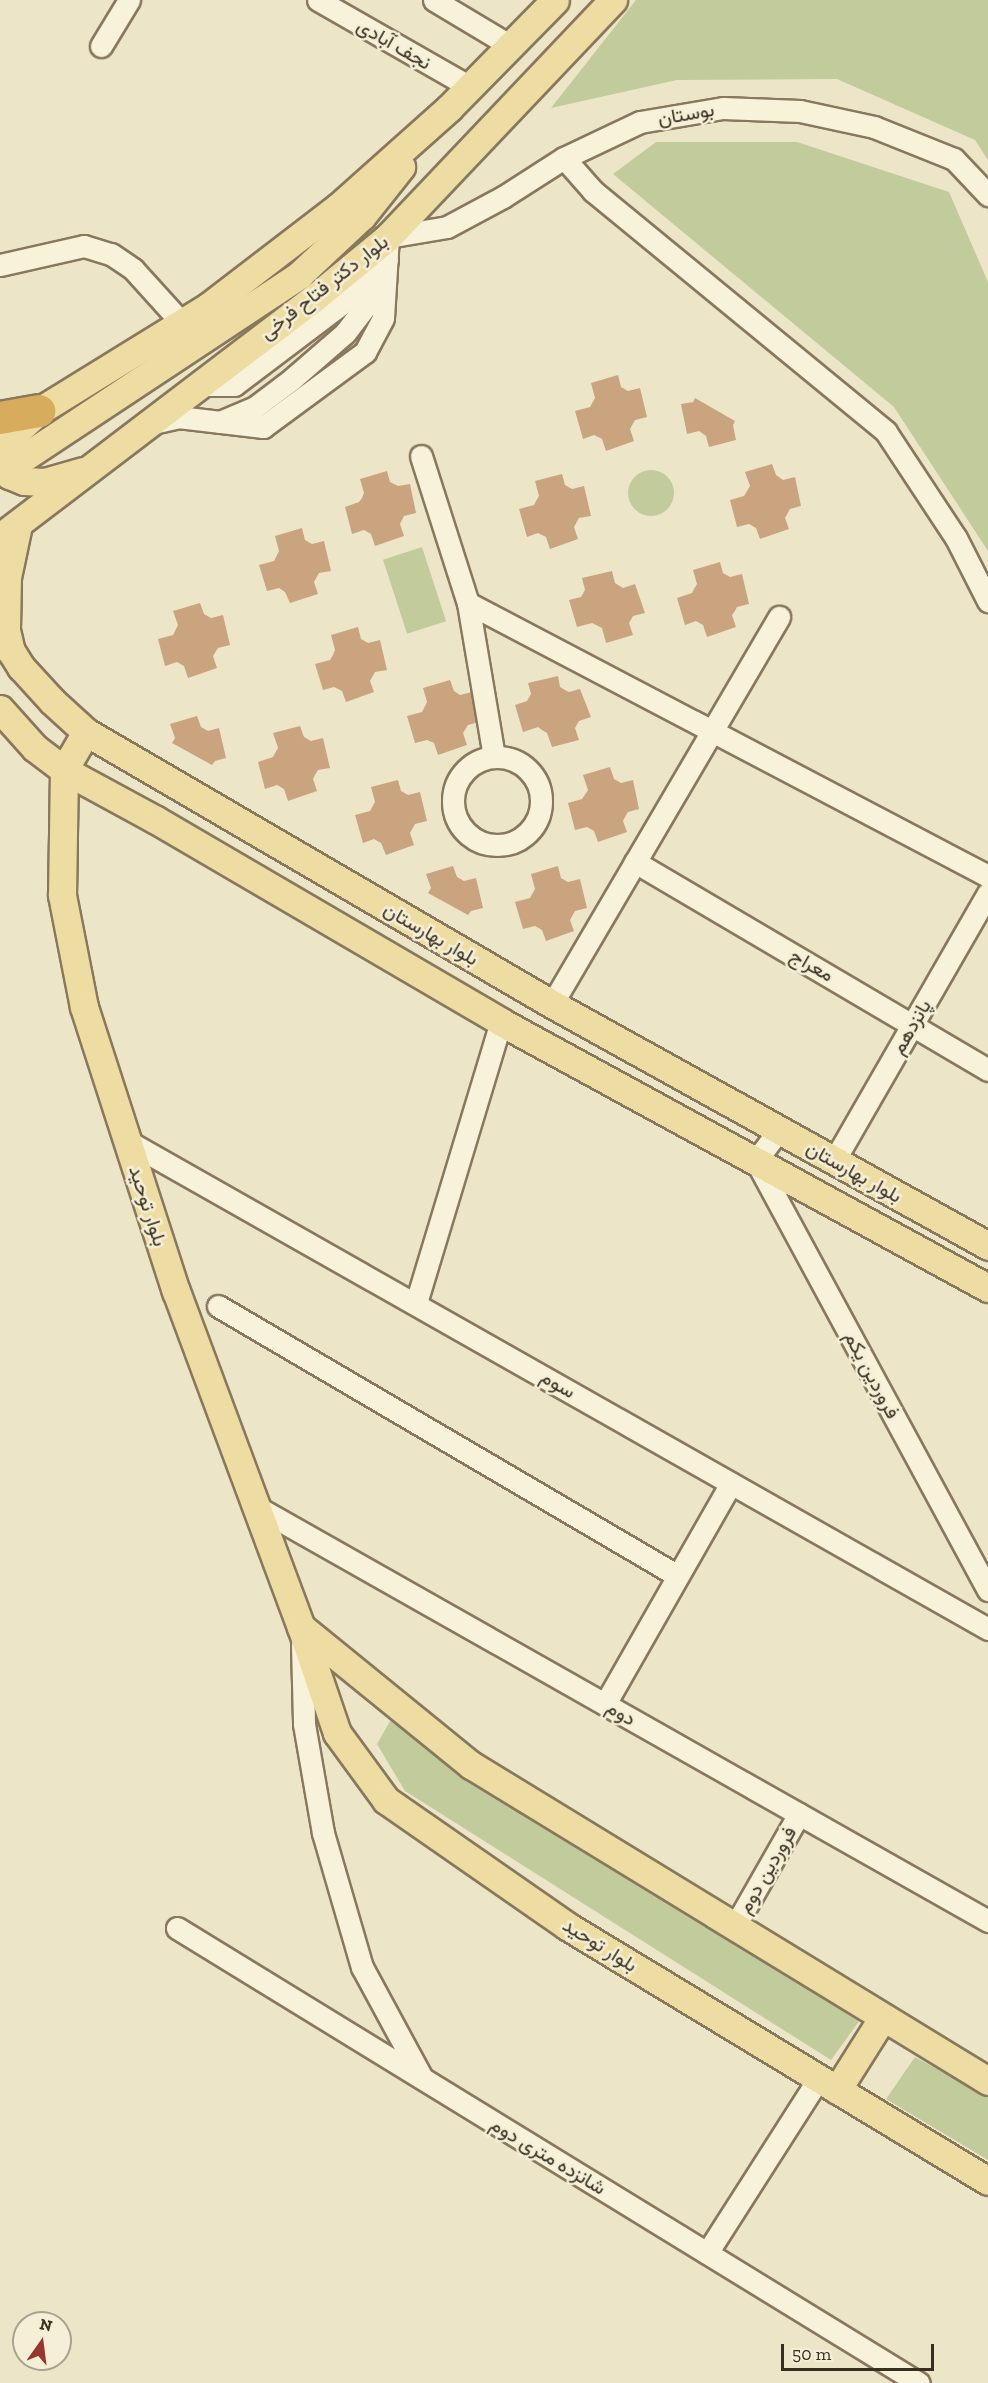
<!DOCTYPE html>
<html>
<head>
<meta charset="utf-8">
<style>
	body { margin:0 }
	#map { position:relative; width:988px; height:2383px; overflow:hidden; background:#ede5c8; font-family:"Zilla Slab",Vazirmatn,serif }
	div>[style] { position:absolute }
	.green>* { inset:0; background:#c2cb9c; transform-origin:0 0 }
	.round { border-radius:50% }
	.building>* { inset:0; background:#caa47f }
	.roads { filter:drop-shadow(2px 0 #88785d) drop-shadow(-2px 0 #88785d) drop-shadow(0 2px #88785d) drop-shadow(0 -2px #88785d) }
	.minor>* { height:21px; margin:-10.5px; padding:0 10.5px; transform-origin:10.5px; border-radius:10.5px; background:#f8f2db }
	.minor>.ring { margin:-10.5px; padding:0; box-sizing:content-box; background:none; border:21px solid #f8f2db; border-radius:50% }
	.major>* { height:27px; margin:-13.5px; padding:0 13.5px; transform-origin:13.5px; border-radius:13.5px; background:#eedda2 }
	.highway>* { height:32px; margin:-16px; padding:0 16px; transform-origin:16px; border-radius:16px; background:#d8ac5d }
	span { translate:-50% -50%; white-space:nowrap; text-align:center; line-height:1.15; -webkit-text-stroke:5px #f5efd7; paint-order:stroke }
	.street-label { font-size:20px; color:#392f20 }
	.north { position:absolute; left:12px; top:2311px; width:60px; height:60px; box-sizing:border-box; background:#f5efd7; border:2px solid #aaa28e; border-radius:50%; rotate:14deg; font-size:16px; font-weight:700; line-height:24px; text-align:center; color:#392f20 }
	.north::after { content:''; display:block; margin:auto; width:21px; height:27px; background:#95372f; clip-path:polygon(50% 0,100% 100%,50% 72%,0 100%) }
	.scale { position:absolute; left:781px; top:2344px; width:153px; height:27px; box-sizing:border-box; border:3px solid #392f20; border-top:0; padding-left:8px; font-size:18px; line-height:21px; white-space:nowrap; color:#392f20; -webkit-text-stroke:4px #f5efd7; paint-order:stroke }
</style>
</head>
<body>
<div id="map">
	<div class="green">
		<i style="clip-path:polygon(636px 0,988px 0,988px 160px,975px 140px,837px 79px,677px 80px,551px 108px)"></i>
		<i style="clip-path:polygon(656px 142px,797px 142px,949px 192px,988px 282px,988px 551px,894px 407px,613px 174px)"></i>
		<i class="round" style="left:628px;top:470px;width:46px;height:46px"></i>
		<i style="left:422px;top:547px;width:78px;height:41px;rotate:72deg"></i>
		<i style="clip-path:polygon(393px 1716px,488px 1793px,860px 2020px,831px 2060px,405px 1791px,377px 1744px)"></i>
		<i style="clip-path:polygon(915px 2057px,988px 2097px,988px 2160px,886px 2099px)"></i>
	</div>
	<div class="building">
		<i style="clip-path:polygon(618px 375px,621px 387px,628px 391px,640px 388px,647px 417px,635px 420px,630px 429px,634px 441px,606px 451px,602px 439px,594px 435px,583px 439px,575px 411px,590px 407px,595px 398px,591px 383px)"></i>
		<i style="clip-path:polygon(695px 398px,735px 421px,733px 425px,736px 440px,709px 447px,706px 436px,699px 431px,687px 434px,681px 404px,693px 402px)"></i>
		<i style="clip-path:polygon(772px 464px,776px 475px,783px 480px,795px 477px,801px 506px,790px 509px,785px 518px,789px 529px,760px 539px,756px 528px,749px 524px,737px 527px,730px 500px,744px 496px,750px 486px,745px 472px)"></i>
		<i style="clip-path:polygon(387px 471px,390px 482px,398px 486px,410px 484px,416px 513px,404px 516px,400px 524px,404px 536px,375px 546px,371px 534px,364px 530px,352px 534px,345px 507px,359px 502px,362px 498px,364px 493px,360px 479px)"></i>
		<i style="clip-path:polygon(562px 474px,565px 485px,572px 489px,584px 486px,591px 516px,579px 518px,574px 527px,578px 539px,550px 549px,546px 537px,538px 533px,527px 537px,519px 509px,534px 505px,536px 501px,539px 496px,535px 481px)"></i>
		<i style="clip-path:polygon(302px 528px,305px 540px,312px 544px,324px 541px,331px 571px,319px 573px,314px 582px,318px 594px,290px 603px,285px 592px,279px 588px,267px 591px,259px 565px,274px 561px,279px 551px,275px 536px)"></i>
		<i style="clip-path:polygon(720px 562px,723px 573px,730px 577px,742px 574px,749px 604px,737px 607px,735px 611px,732px 615px,736px 627px,707px 637px,703px 625px,696px 621px,685px 625px,677px 598px,692px 593px,694px 589px,697px 584px,693px 570px)"></i>
		<i style="clip-path:polygon(612px 571px,615px 583px,623px 588px,635px 584px,645px 613px,633px 616px,629px 623px,633px 635px,606px 643px,602px 628px,592px 623px,577px 627px,569px 600px,581px 597px,585px 590px,582px 578px)"></i>
		<i style="clip-path:polygon(200px 603px,204px 614px,211px 618px,223px 615px,230px 645px,218px 648px,213px 656px,217px 668px,188px 678px,184px 666px,177px 662px,165px 666px,158px 639px,173px 635px,178px 625px,173px 611px)"></i>
		<i style="clip-path:polygon(358px 627px,361px 639px,368px 643px,380px 640px,387px 670px,375px 672px,370px 681px,374px 692px,346px 702px,342px 691px,334px 687px,323px 690px,315px 664px,330px 660px,333px 655px,335px 650px,331px 635px)"></i>
		<i style="clip-path:polygon(558px 676px,560px 687px,565px 690px,569px 692px,580px 689px,591px 717px,579px 721px,575px 728px,579px 740px,552px 747px,547px 733px,542px 730px,538px 727px,523px 732px,515px 705px,527px 701px,531px 694px,528px 683px)"></i>
		<i style="clip-path:polygon(450px 680px,454px 691px,460px 695px,472px 692px,479px 722px,468px 725px,463px 733px,467px 745px,438px 755px,434px 743px,427px 740px,415px 743px,407px 716px,422px 712px,427px 702px,423px 688px)"></i>
		<i style="clip-path:polygon(197px 716px,201px 727px,208px 731px,219px 728px,226px 758px,215px 761px,212px 765px,172px 743px,175px 738px,170px 724px)"></i>
		<i style="clip-path:polygon(300px 726px,304px 737px,311px 741px,323px 738px,330px 768px,318px 770px,315px 775px,313px 779px,317px 791px,288px 801px,284px 789px,277px 785px,265px 789px,258px 762px,273px 757px,275px 753px,278px 748px,273px 733px)"></i>
		<i style="clip-path:polygon(610px 767px,614px 779px,621px 783px,633px 780px,639px 809px,628px 812px,625px 817px,623px 821px,627px 832px,598px 842px,594px 831px,587px 827px,575px 830px,568px 803px,582px 799px,588px 790px,583px 775px)"></i>
		<i style="clip-path:polygon(398px 780px,401px 791px,408px 795px,420px 792px,427px 821px,415px 824px,410px 833px,414px 845px,386px 855px,381px 843px,374px 839px,363px 843px,355px 815px,370px 811px,375px 802px,371px 787px)"></i>
		<i style="clip-path:polygon(453px 866px,457px 877px,464px 881px,476px 878px,483px 908px,471px 911px,468px 915px,428px 893px,431px 888px,426px 874px)"></i>
		<i style="clip-path:polygon(558px 866px,561px 878px,568px 882px,580px 879px,587px 908px,575px 911px,570px 920px,574px 931px,546px 941px,542px 930px,535px 926px,523px 929px,515px 902px,530px 898px,535px 889px,531px 874px)"></i>
	</div>
	<div class="roads">
		<div class="minor">
			<i style="left:318px;top:0;width:175px;rotate:29.8deg"></i>
			<i style="left:434px;top:0;width:90px;rotate:30.9deg"></i>
			<i style="left:101px;top:46px;width:54px;rotate:-58.7deg"></i>
			<i style="left:564px;top:158px;width:44px;rotate:48.7deg"></i>
			<i style="left:593px;top:191px;width:379px;rotate:39.4deg"></i>
			<i style="left:886px;top:432px;width:127px;rotate:56.6deg"></i>
			<i style="left:956px;top:538px;width:71px;rotate:63.1deg"></i>
			<i style="left:0;top:265px;width:86px;rotate:-12.7deg"></i>
			<i style="left:84px;top:246px;width:28px;rotate:17deg"></i>
			<i style="left:111px;top:254px;width:27px;rotate:34deg"></i>
			<i style="left:133px;top:269px;width:73px;rotate:47.8deg"></i>
			<i style="left:197px;top:385px;width:37px"></i>
			<i style="left:234px;top:385px;width:133px;rotate:-37deg"></i>
			<i style="left:340px;top:305px;width:65px;rotate:-43.8deg"></i>
			<i style="left:220px;top:422px;width:38px;rotate:-23deg"></i>
			<i style="left:255px;top:407px;width:46px;rotate:-37.1deg"></i>
			<i style="left:292px;top:379px;width:70px;rotate:-41deg"></i>
			<i style="left:345px;top:333px;width:66px;rotate:-52.4deg"></i>
			<i style="left:153px;top:423px;width:26px;rotate:-13deg"></i>
			<i style="left:178px;top:417px;width:86px;rotate:6.7deg"></i>
			<i style="left:263px;top:427px;width:127px;rotate:-36.3deg"></i>
			<i style="left:365px;top:352px;width:38px;rotate:-62deg"></i>
			<i style="left:383px;top:318px;width:81px;rotate:-86.5deg"></i>
			<i style="left:388px;top:237px;width:60px;rotate:-9.6deg"></i>
			<i style="left:447px;top:227px;width:64px;rotate:-28.2deg"></i>
			<i style="left:503px;top:197px;width:72px;rotate:-32.6deg"></i>
			<i style="left:564px;top:158px;width:84px;rotate:-25.3deg"></i>
			<i style="left:640px;top:122px;width:84px;rotate:-9.6deg"></i>
			<i style="left:723px;top:108px;width:77px;rotate:2.2deg"></i>
			<i style="left:800px;top:111px;width:76px;rotate:12.2deg"></i>
			<i style="left:874px;top:127px;width:86px;rotate:21.8deg"></i>
			<i style="left:954px;top:159px;width:50px;rotate:46.6deg"></i>
			<i style="left:421px;top:456px;width:154px;rotate:72.3deg"></i>
			<i style="left:468px;top:603px;width:587px;rotate:27.7deg"></i>
			<i style="left:468px;top:603px;width:156px;rotate:80.4deg"></i>
			<i class="ring" style="left:453px;top:757px;width:67px;height:67px"></i>
			<i style="left:635px;top:862px;width:410px;rotate:30.5deg"></i>
			<i style="left:552px;top:1004px;width:449px;rotate:-59.6deg"></i>
			<i style="left:779px;top:1130px;width:39px;rotate:127deg"></i>
			<i style="left:756px;top:1161px;width:488px;rotate:61.6deg"></i>
			<i style="left:127px;top:1141px;width:990px;rotate:29.54deg"></i>
			<i style="left:834px;top:1161px;width:309px;rotate:-60.1deg"></i>
			<i style="left:416px;top:1303px;width:294px;rotate:-73.2deg"></i>
			<i style="left:218px;top:1306px;width:533px;rotate:30.41deg"></i>
			<i style="left:253px;top:1505px;width:845px;rotate:29.51deg"></i>
			<i style="left:302px;top:1645px;width:79px;rotate:88.5deg"></i>
			<i style="left:304px;top:1724px;width:111px;rotate:80.1deg"></i>
			<i style="left:323px;top:1833px;width:140px;rotate:73.8deg"></i>
			<i style="left:362px;top:1967px;width:126px;rotate:61.6deg"></i>
			<i style="left:605px;top:1704px;width:254px;rotate:-60.3deg"></i>
			<i style="left:735px;top:1926px;width:129px;rotate:-60.3deg"></i>
			<i style="left:177px;top:1928px;width:870px;rotate:31.52deg"></i>
			<i style="left:707px;top:2253px;width:208px;rotate:-57.4deg"></i>
		</div>
		<div class="major">
			<i style="left:26px;top:456px;width:328px;rotate:-33.5deg"></i>
			<i style="left:299px;top:275px;width:86px;rotate:-43.1deg"></i>
			<i style="left:362px;top:216px;width:63px;rotate:-51.5deg"></i>
			<i style="left:83px;top:471px;width:40px;rotate:164deg"></i>
			<i style="left:45px;top:482px;width:21px;rotate:-177deg"></i>
			<i style="left:24px;top:481px;width:16px;rotate:-158deg"></i>
			<i style="left:9px;top:475px;width:19px;rotate:-111deg"></i>
			<i style="left:2px;top:457px;width:20px;rotate:-70deg"></i>
			<i style="left:9px;top:438px;width:40px;rotate:-42deg"></i>
			<i style="left:39px;top:411px;width:200px;rotate:-31.7deg"></i>
			<i style="left:209px;top:306px;width:163px;rotate:-37.5deg"></i>
			<i style="left:338px;top:207px;width:149px;rotate:-41.7deg"></i>
			<i style="left:449px;top:108px;width:151px;rotate:-45.5deg"></i>
			<i style="left:18px;top:525px;width:53px;rotate:101.9deg"></i>
			<i style="left:7px;top:577px;width:53px;rotate:91.1deg"></i>
			<i style="left:6px;top:630px;width:22px;rotate:77deg"></i>
			<i style="left:11px;top:651px;width:19px;rotate:58deg"></i>
			<i style="left:21px;top:667px;width:46px;rotate:47.6deg"></i>
			<i style="left:52px;top:701px;width:46px;rotate:42.4deg"></i>
			<i style="left:86px;top:732px;width:540px;rotate:30.27deg"></i>
			<i style="left:552px;top:1004px;width:499px;rotate:29deg"></i>
			<i style="left:4px;top:534px;width:390px;rotate:-37.3deg"></i>
			<i style="left:314px;top:298px;width:96px;rotate:-39.5deg"></i>
			<i style="left:388px;top:237px;width:327px;rotate:-46.5deg"></i>
			<i style="left:0;top:709px;width:52px;rotate:48.1deg"></i>
			<i style="left:35px;top:748px;width:36px;rotate:37deg"></i>
			<i style="left:64px;top:770px;width:105px;rotate:28.5deg"></i>
			<i style="left:156px;top:820px;width:400px;rotate:30.3deg"></i>
			<i style="left:501px;top:1022px;width:555px;rotate:28.64deg"></i>
			<i style="left:86px;top:732px;width:44px;rotate:120.1deg"></i>
			<i style="left:64px;top:770px;width:125px;rotate:90.9deg"></i>
			<i style="left:62px;top:895px;width:114px;rotate:78.9deg"></i>
			<i style="left:84px;top:1007px;width:299px;rotate:72.1deg"></i>
			<i style="left:176px;top:1291px;width:358px;rotate:69.6deg"></i>
			<i style="left:301px;top:1627px;width:112px;rotate:71.2deg"></i>
			<i style="left:337px;top:1733px;width:83px;rotate:53.8deg"></i>
			<i style="left:386px;top:1800px;width:221px;rotate:34.8deg"></i>
			<i style="left:567px;top:1926px;width:492px;rotate:31.2deg"></i>
			<i style="left:301px;top:1627px;width:219px;rotate:39.1deg"></i>
			<i style="left:471px;top:1765px;width:606px;rotate:31.43deg"></i>
			<i style="left:837px;top:2090px;width:86px;rotate:-57.8deg"></i>
		</div>
		<div class="highway">
			<i style="left:0;top:418px;width:40px;rotate:-10deg"></i>
		</div>
	</div>
	<div class="street-label">
		<span style="left:394px;top:44px;rotate:30deg">نجف آبادی</span>
		<span style="left:686px;top:114px;rotate:-10deg">بوستان</span>
		<span style="left:324px;top:287px;rotate:-38deg">بلوار دکتر فتاح فرخی</span>
		<span style="left:431px;top:934px;rotate:30deg">بلوار بهارستان</span>
		<span style="left:812px;top:965px;rotate:30deg">معراج</span>
		<span style="left:911px;top:1027px;rotate:-60deg">پانزدهم</span>
		<span style="left:854px;top:1172px;rotate:29deg">بلوار بهارستان</span>
		<span style="left:148px;top:1206px;rotate:72deg">بلوار توحید</span>
		<span style="left:872px;top:1375px;rotate:62deg">فروردین یکم</span>
		<span style="left:558px;top:1384px;rotate:30deg">سوم</span>
		<span style="left:621px;top:1713px;rotate:30deg">دوم</span>
		<span style="left:767px;top:1870px;rotate:-60deg">فروردین دوم</span>
		<span style="left:600px;top:1945px;rotate:32deg">بلوار توحید</span>
		<span style="left:548px;top:2156px;rotate:31deg">شانزده متری دوم</span>
	</div>
	<div class="north">N</div>
	<div class="scale">50 m</div>
</div>
</body>
</html>
